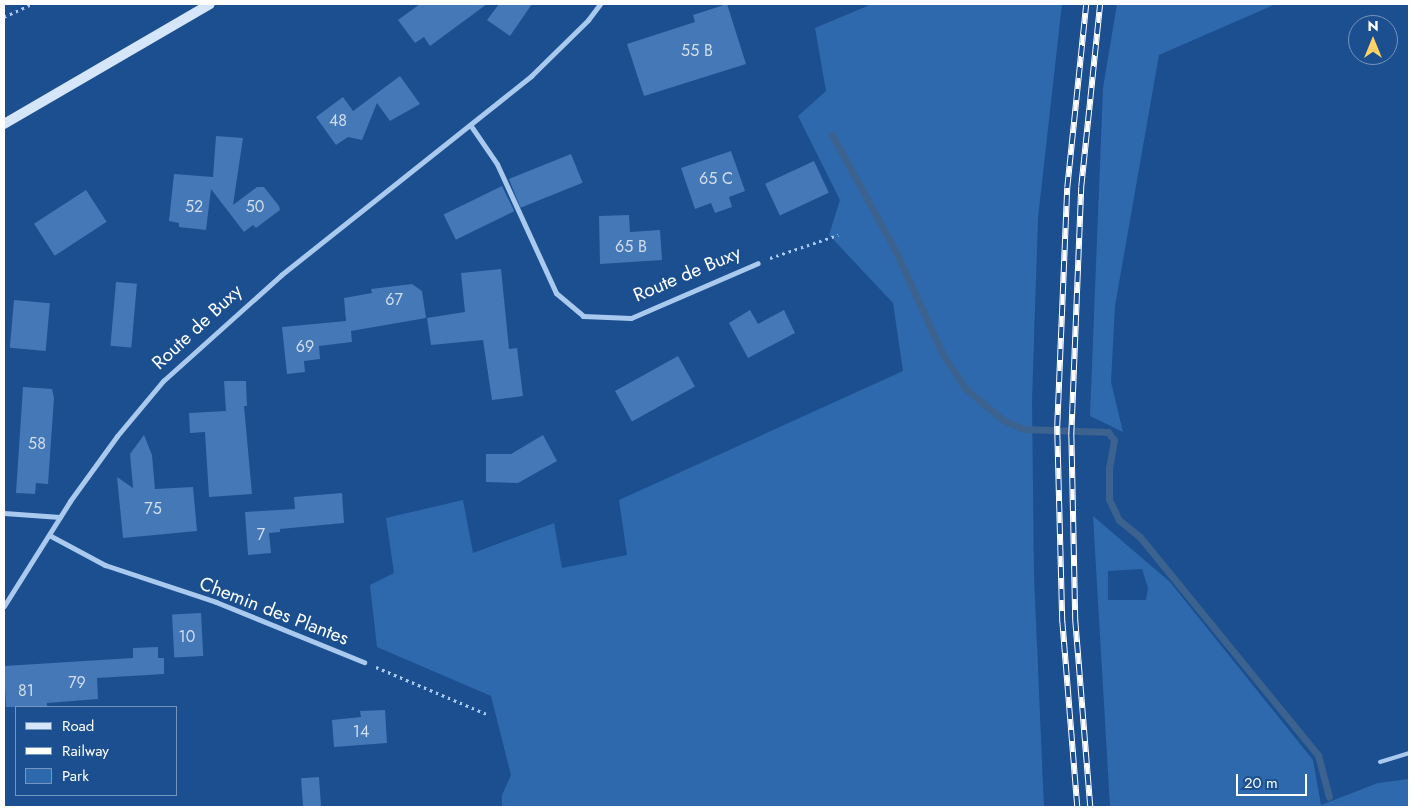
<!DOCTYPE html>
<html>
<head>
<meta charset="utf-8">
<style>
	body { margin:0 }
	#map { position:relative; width:1413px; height:811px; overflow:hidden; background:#1b4f8f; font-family:Jost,sans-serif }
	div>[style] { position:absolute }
	.green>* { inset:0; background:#2e69ad }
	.stream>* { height:7px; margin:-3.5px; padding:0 3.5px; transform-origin:3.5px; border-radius:3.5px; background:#3c6290 }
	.building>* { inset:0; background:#4478b7; transform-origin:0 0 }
	.path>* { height:3px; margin-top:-1.5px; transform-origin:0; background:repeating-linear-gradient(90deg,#a9c9ee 0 2.5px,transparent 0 6.5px) }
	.service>* { height:4px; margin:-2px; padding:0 2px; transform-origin:2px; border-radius:2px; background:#a9c9ee }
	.minor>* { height:5px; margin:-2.5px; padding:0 2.5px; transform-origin:2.5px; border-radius:2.5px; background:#a9c9ee }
	.secondary>* { height:10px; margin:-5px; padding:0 5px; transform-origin:5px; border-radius:5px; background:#d6e6fa }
	.rail>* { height:5.5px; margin-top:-2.75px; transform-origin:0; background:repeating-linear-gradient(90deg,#1b4f8f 0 11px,#fff 0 22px); box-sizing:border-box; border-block:1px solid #fff }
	span { translate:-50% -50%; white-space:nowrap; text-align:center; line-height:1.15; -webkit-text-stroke:4.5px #1b4f8f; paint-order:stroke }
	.number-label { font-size:16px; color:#d0dded }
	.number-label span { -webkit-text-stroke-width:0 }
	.street-label { font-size:19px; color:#fff }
	.frame { position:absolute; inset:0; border:5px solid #fff; pointer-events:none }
	.legend { position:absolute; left:15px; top:706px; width:162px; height:90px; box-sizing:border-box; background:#1b4f8f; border:1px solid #7695bc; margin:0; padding:6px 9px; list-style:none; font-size:15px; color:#fff }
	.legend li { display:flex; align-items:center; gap:10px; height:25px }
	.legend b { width:25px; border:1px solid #7695bc }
	.north { position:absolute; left:1348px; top:15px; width:50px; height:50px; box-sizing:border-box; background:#1b4f8f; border:1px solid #7695bc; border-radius:50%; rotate:0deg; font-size:14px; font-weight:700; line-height:20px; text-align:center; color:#fff }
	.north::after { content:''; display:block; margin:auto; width:18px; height:22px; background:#ffd166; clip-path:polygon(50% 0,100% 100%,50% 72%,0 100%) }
	.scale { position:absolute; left:1236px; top:774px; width:71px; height:22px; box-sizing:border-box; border:2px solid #fff; border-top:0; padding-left:6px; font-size:15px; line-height:18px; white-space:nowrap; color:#fff; -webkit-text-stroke:4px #1b4f8f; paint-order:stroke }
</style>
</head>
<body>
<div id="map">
	<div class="green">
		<i style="clip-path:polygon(872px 4px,1062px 4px,1038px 218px,1032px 401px,1034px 576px,1044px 807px,502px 807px,502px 795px,511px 775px,491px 696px,377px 647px,370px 585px,394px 573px,386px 518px,463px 500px,473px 553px,554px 523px,562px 568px,627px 555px,619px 500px,903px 371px,893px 303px,829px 235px,840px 200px,798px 116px,826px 91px,815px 28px)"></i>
		<i style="clip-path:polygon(1117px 4px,1276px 4px,1159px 55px,1115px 306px,1111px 382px,1123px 432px,1090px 416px,1103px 88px)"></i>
		<i style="clip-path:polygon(evenodd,1093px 516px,1170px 582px,1313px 760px,1321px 805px,1378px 783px,1409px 779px,1409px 807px,1110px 807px,1093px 516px,1142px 569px,1148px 588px,1146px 600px,1108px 600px,1108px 571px,1142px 569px)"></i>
	</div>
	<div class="stream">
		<i style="left:832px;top:135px;width:133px;rotate:61.3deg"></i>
		<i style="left:896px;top:252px;width:111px;rotate:65.5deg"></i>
		<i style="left:942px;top:353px;width:43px;rotate:56.3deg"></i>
		<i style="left:966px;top:389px;width:48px;rotate:40deg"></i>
		<i style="left:1003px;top:420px;width:22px;rotate:24deg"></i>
		<i style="left:1023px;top:429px;width:85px;rotate:2deg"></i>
		<i style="left:1108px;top:432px;width:10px;rotate:53deg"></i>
		<i style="left:1114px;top:440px;width:27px;rotate:100deg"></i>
		<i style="left:1109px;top:467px;width:32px;rotate:90deg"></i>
		<i style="left:1109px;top:499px;width:23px;rotate:65deg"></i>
		<i style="left:1119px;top:520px;width:27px;rotate:39deg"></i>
		<i style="left:1140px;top:537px;width:281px;rotate:50.8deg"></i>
		<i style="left:1318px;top:755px;width:43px;rotate:75.3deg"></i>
	</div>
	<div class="building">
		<i style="clip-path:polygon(420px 4px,487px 4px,430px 46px,424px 37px,415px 43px,398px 20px)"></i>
		<i style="clip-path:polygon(499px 4px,532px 4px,510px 36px,487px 20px)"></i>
		<i style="clip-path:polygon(727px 4px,746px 64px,644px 96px,627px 44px,695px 22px,693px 15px)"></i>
		<i style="clip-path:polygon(400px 76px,420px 104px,390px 121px,377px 103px,362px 140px,348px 137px,336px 145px,316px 117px,343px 97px,353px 111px)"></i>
		<i style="clip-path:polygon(216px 136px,243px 138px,233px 205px,257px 187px,264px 187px,279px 206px,280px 210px,256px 228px,253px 225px,244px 232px,211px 189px,206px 230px,179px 227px,179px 223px,169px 221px,174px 174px,213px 177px)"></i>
		<i style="clip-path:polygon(731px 151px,745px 191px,729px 197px,732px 207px,715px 213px,711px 203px,695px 209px,681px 168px)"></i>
		<i style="left:571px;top:154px;width:31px;height:67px;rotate:68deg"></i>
		<i style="left:814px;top:161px;width:35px;height:54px;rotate:65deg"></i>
		<i style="left:502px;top:186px;width:28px;height:65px;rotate:64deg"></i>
		<i style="left:86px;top:190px;width:38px;height:62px;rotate:57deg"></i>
		<i style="clip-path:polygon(629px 215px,630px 232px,660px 230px,662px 260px,600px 264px,599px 216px)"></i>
		<i style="clip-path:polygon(501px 269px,509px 349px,517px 348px,523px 396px,492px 400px,483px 340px,431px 345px,427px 318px,465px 312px,461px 273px)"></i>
		<i style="left:116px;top:282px;width:21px;height:64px;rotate:5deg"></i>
		<i style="clip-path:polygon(412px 284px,422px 291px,426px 318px,351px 331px,352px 342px,319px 346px,320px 359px,304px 361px,305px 372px,287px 374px,282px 327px,346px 321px,344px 298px,372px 293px,371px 289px)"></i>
		<i style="left:14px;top:300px;width:36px;height:48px;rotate:5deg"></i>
		<i style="clip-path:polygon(750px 310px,758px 324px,784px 310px,795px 333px,748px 358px,729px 323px)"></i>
		<i style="left:678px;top:356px;width:35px;height:72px;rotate:61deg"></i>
		<i style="clip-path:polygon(224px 381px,246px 381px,247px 406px,244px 406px,252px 494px,209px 497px,205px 432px,190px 433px,189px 413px,226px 411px)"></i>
		<i style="clip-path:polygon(23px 387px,52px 389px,54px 398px,48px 484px,36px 483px,35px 494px,16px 493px)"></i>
		<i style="clip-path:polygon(144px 435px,152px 455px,155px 489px,193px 487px,197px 531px,123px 538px,117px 477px,133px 488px,130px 454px)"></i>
		<i style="clip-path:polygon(543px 435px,557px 461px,518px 483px,486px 482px,486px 454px,511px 454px)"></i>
		<i style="clip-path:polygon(342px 493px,344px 523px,280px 529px,280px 532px,269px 533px,271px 553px,248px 555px,245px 512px,295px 509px,294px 497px)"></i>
		<i style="left:201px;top:613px;width:43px;height:29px;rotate:87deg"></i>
		<i style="clip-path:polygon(158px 647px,158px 658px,164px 658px,164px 674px,97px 678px,98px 699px,47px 703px,47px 707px,6px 707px,4px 666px,133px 658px,133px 648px)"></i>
		<i style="clip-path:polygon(385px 710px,387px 743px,334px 747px,332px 720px,361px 717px,360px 711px)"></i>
		<i style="left:319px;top:777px;width:30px;height:18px;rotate:86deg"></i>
	</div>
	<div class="path">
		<i style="left:4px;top:17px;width:31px;rotate:-25deg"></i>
		<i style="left:770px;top:258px;width:72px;rotate:-18.7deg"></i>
		<i style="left:376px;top:667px;width:123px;rotate:23deg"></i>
	</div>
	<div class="service">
		<i style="left:1380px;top:762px;width:30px;rotate:-17deg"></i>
	</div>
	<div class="minor">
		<i style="left:471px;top:126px;width:46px;rotate:55.6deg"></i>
		<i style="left:497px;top:164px;width:142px;rotate:65.4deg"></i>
		<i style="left:556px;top:293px;width:35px;rotate:40deg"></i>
		<i style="left:583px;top:316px;width:48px;rotate:2.4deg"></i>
		<i style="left:631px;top:318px;width:138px;rotate:-23.4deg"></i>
		<i style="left:4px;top:513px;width:56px;rotate:4.1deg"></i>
		<i style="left:49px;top:535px;width:64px;rotate:28.2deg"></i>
		<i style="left:105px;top:565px;width:117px;rotate:18.4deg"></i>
		<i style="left:216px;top:602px;width:160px;rotate:22.1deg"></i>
		<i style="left:4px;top:606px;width:124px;rotate:-57.8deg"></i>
		<i style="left:70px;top:501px;width:80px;rotate:-54.1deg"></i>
		<i style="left:117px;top:436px;width:72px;rotate:-50.1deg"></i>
		<i style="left:163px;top:381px;width:159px;rotate:-41.9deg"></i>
		<i style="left:281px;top:275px;width:320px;rotate:-38.5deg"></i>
		<i style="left:531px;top:76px;width:80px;rotate:-44.5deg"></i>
		<i style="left:588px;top:20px;width:20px;rotate:-53deg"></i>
	</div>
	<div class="secondary">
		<i style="left:4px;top:124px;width:238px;rotate:-30.2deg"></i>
	</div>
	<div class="rail">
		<i style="left:1077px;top:807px;width:186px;rotate:-94.6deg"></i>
		<i style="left:1062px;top:622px;width:196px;rotate:-91.5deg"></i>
		<i style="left:1057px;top:426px;width:238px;rotate:-87.6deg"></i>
		<i style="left:1067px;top:188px;width:185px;rotate:-84.1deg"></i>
		<i style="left:1090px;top:807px;width:187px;rotate:-94.6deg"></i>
		<i style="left:1075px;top:621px;width:185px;rotate:-91.2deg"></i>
		<i style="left:1071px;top:436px;width:249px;rotate:-87.7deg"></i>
		<i style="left:1081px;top:187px;width:184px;rotate:-84.1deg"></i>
	</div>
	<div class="number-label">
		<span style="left:697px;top:51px">55 B</span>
		<span style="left:338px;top:121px">48</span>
		<span style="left:716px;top:179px">65 C</span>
		<span style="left:194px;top:207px">52</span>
		<span style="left:255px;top:207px">50</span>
		<span style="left:631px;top:247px">65 B</span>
		<span style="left:394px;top:300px">67</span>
		<span style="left:305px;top:347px">69</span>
		<span style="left:37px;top:444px">58</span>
		<span style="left:153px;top:509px">75</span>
		<span style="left:261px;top:535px">7</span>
		<span style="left:187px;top:637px">10</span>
		<span style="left:77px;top:683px">79</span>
		<span style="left:26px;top:691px">81</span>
		<span style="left:361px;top:732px">14</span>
	</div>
	<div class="street-label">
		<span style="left:687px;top:274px;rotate:-23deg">Route de Buxy</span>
		<span style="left:197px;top:327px;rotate:-43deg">Route de Buxy</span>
		<span style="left:274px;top:611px;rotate:21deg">Chemin des Plantes</span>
	</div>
	<div class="frame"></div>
	<ul class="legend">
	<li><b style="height:6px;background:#d6e6fa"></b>Road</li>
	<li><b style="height:6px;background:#fff"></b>Railway</li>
	<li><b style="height:14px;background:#2e69ad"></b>Park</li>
	</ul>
	<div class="north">N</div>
	<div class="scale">20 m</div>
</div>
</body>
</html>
